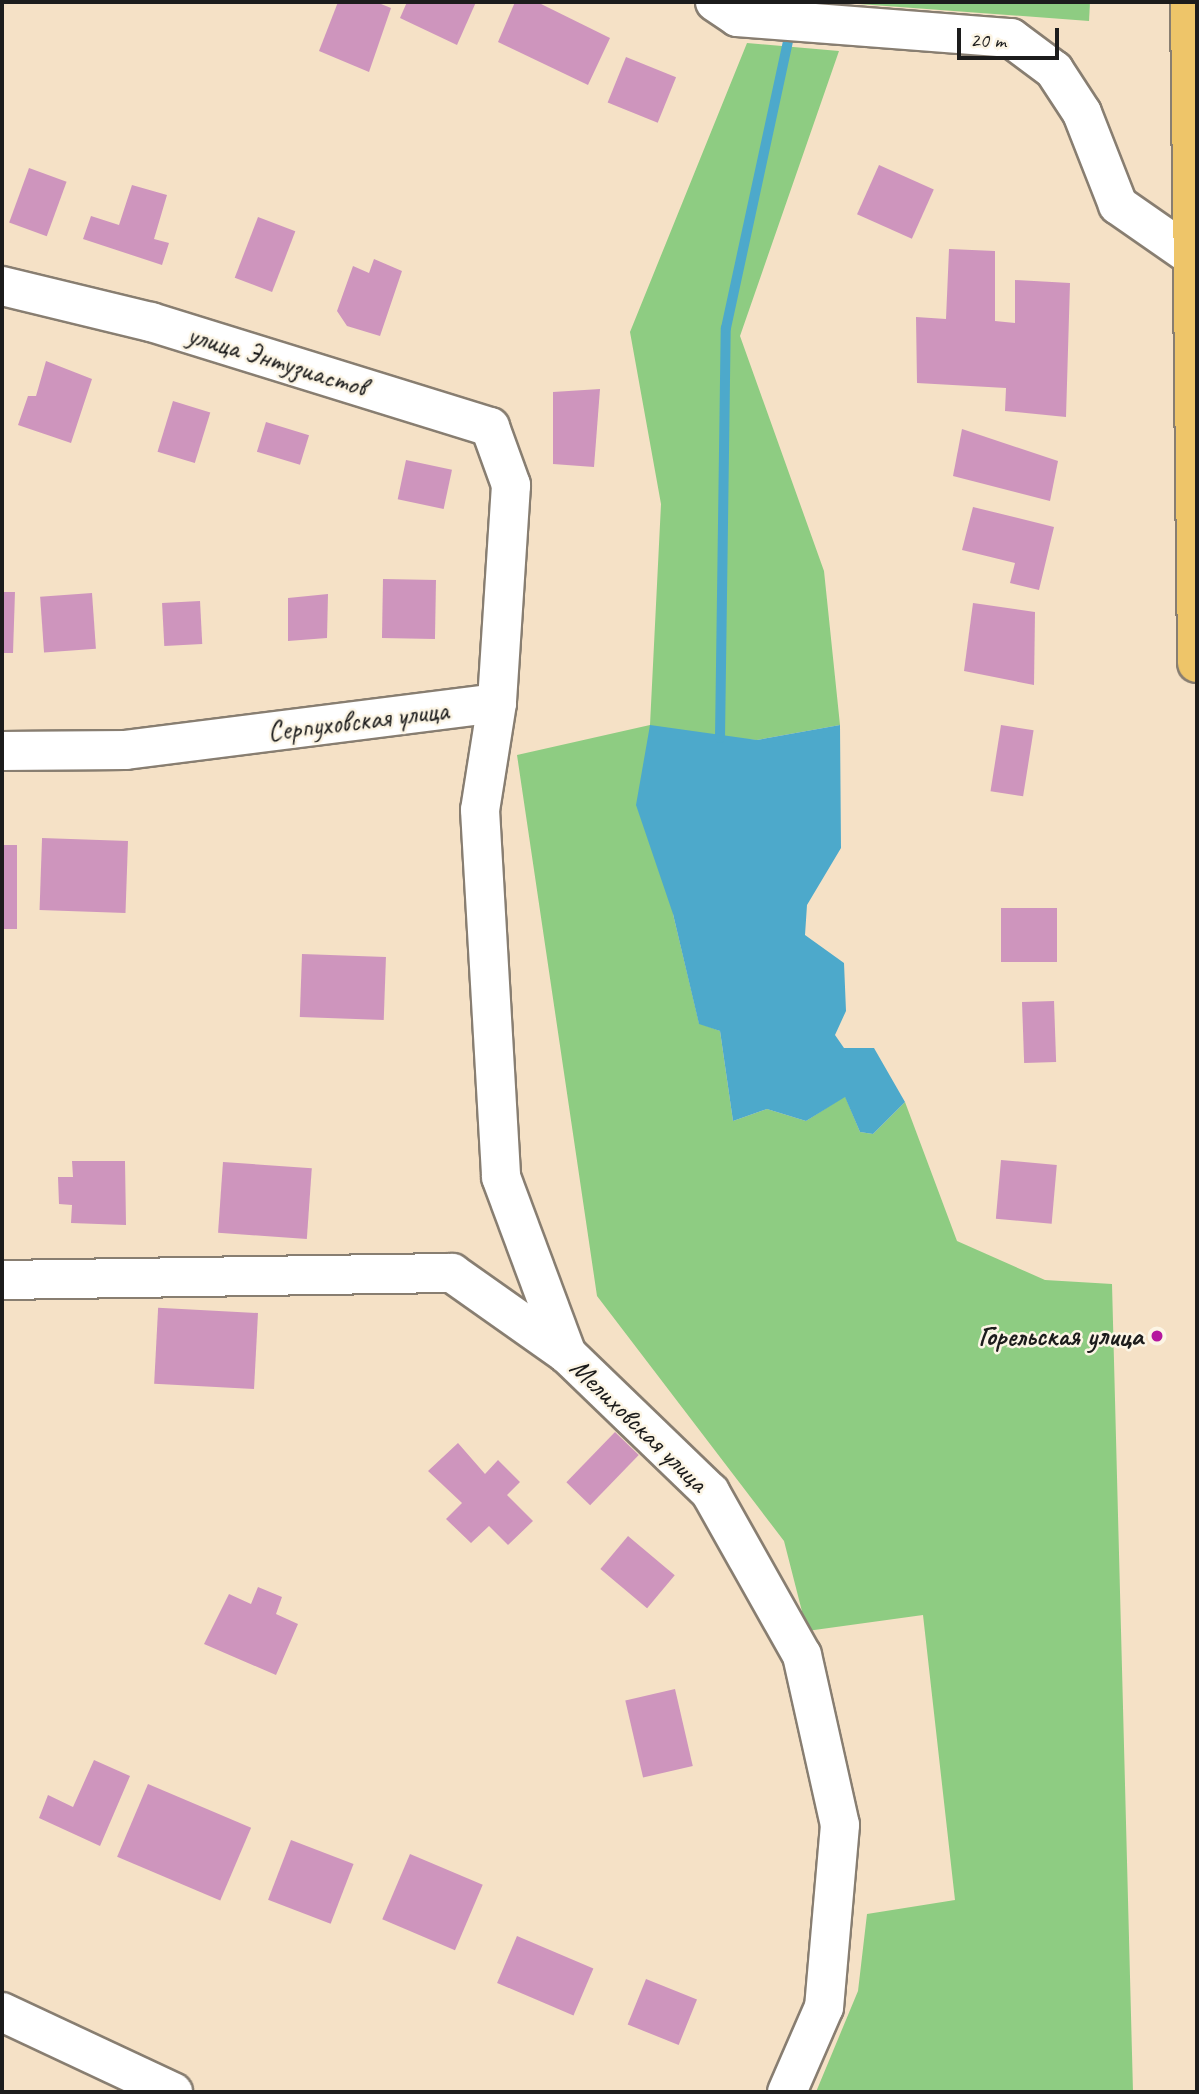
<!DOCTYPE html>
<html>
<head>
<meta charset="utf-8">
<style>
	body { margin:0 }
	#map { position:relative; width:1199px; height:2094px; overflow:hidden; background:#f5e1c6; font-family:Caveat,sans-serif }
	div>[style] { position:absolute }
	.green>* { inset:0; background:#8ecc82 }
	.water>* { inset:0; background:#4da9cb }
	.stream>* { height:10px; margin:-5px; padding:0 5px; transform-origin:5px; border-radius:5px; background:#4da9cb }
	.building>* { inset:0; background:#ce95bd; transform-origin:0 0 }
	.roads { filter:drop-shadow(2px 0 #887e71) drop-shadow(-2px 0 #887e71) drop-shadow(0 2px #887e71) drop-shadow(0 -2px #887e71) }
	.minor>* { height:38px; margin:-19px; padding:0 19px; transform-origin:19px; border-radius:19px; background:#fff }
	.major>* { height:38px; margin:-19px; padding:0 19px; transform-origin:19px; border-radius:19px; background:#eec569 }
	.dots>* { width:19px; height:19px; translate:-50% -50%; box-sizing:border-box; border:4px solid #fcf5e5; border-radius:50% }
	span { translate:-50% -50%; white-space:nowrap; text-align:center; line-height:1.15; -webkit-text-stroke:5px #fcf5e5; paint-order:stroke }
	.street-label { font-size:28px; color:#1c1c1c }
	.poi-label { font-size:28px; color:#1c1c1c; font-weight:700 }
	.right { translate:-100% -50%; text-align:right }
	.frame { position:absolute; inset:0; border:4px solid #1c1c1c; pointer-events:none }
	.scale { position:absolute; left:957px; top:28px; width:102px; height:32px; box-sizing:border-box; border:4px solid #1c1c1c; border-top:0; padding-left:9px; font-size:21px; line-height:24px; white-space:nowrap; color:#1c1c1c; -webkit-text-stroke:5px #fcf5e5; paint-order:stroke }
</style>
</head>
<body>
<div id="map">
	<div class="green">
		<i style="clip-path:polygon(832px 2px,1090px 2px,1089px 21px)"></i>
		<i style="clip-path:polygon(747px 43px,839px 51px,740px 336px,824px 571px,840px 725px,757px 740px,720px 738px,673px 914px,699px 1023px,720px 1031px,733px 1121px,767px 1109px,806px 1121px,845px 1096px,860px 1132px,873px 1134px,905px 1102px,957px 1241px,1045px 1280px,1112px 1284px,1133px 2092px,816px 2092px,858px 1991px,867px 1914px,955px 1900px,923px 1615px,807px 1631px,784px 1541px,597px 1296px,517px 755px,650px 725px,661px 504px,630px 332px)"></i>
	</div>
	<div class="water">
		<i style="clip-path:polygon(650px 725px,757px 740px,840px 725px,841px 848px,807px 905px,805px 935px,844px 963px,846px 1011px,835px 1035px,844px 1048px,874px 1048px,905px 1102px,873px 1134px,860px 1132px,845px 1097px,806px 1121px,767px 1109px,733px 1121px,720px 1031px,699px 1024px,673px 914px,636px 805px)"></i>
	</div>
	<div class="stream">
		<i style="left:720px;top:738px;width:410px;rotate:-89.2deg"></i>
		<i style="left:726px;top:328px;width:308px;rotate:-77.8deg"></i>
	</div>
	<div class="building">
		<i style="clip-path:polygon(338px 2px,376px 2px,391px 8px,369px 72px,319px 51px)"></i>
		<i style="clip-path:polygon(407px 2px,476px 2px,457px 45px,400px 18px)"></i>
		<i style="clip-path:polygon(515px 2px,537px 2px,610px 38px,588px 85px,498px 42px)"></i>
		<i style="left:626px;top:57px;width:54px;height:49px;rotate:22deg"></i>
		<i style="left:879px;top:165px;width:60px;height:54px;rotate:24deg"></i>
		<i style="left:29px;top:168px;width:40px;height:58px;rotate:20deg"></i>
		<i style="clip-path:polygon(132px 185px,167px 195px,154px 239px,169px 243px,162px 265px,83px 239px,91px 216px,119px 225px)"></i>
		<i style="left:258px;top:217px;width:40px;height:65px;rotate:21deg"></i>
		<i style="clip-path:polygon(949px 249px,995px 251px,995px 321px,1015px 323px,1015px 280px,1070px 283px,1066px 417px,1005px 411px,1006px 388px,917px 383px,916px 317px,946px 319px)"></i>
		<i style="clip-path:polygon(374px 259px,402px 271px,380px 336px,347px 326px,337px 311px,353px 266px,369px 273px)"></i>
		<i style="clip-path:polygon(46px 361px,92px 379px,71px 443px,18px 425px,28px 396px,36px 396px)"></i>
		<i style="clip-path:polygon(600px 389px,594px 467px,553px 464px,553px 392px)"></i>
		<i style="left:173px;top:401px;width:39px;height:53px;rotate:17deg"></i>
		<i style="left:266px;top:422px;width:45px;height:31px;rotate:17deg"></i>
		<i style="clip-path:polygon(962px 429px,1058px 461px,1050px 501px,953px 476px)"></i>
		<i style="left:406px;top:460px;width:47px;height:40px;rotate:12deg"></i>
		<i style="clip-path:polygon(973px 507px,1054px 527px,1039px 590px,1010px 583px,1015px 563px,962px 550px)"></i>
		<i style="left:383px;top:579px;width:53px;height:59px;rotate:1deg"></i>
		<i style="clip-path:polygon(2px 592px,15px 592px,13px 653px,2px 653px)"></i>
		<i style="left:92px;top:593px;width:56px;height:52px;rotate:86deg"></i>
		<i style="clip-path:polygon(328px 594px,327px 638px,288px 641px,288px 598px)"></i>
		<i style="left:200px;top:601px;width:43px;height:38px;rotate:87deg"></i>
		<i style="clip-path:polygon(973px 603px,1035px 612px,1034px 685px,964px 671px)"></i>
		<i style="left:1001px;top:725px;width:33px;height:67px;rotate:9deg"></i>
		<i style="left:128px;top:841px;width:72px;height:86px;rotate:92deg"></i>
		<i style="left:2px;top:845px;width:15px;height:84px"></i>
		<i style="left:1001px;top:908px;width:56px;height:54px"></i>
		<i style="left:302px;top:954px;width:84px;height:63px;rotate:2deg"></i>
		<i style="left:1054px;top:1001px;width:61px;height:32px;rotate:88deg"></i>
		<i style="left:1001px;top:1160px;width:56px;height:59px;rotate:5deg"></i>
		<i style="clip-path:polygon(72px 1161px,125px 1161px,126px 1225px,71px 1223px,72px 1205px,59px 1204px,58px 1177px,73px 1177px)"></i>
		<i style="left:223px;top:1162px;width:89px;height:71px;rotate:4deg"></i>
		<i style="left:258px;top:1313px;width:76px;height:100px;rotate:93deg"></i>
		<i style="left:615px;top:1432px;width:33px;height:70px;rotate:44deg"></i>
		<i style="clip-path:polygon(458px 1443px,485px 1474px,498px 1460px,520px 1482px,507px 1495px,533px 1521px,508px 1545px,489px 1526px,471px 1543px,446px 1519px,462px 1503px,428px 1471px)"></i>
		<i style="left:628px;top:1536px;width:61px;height:43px;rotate:40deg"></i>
		<i style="clip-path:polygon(258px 1587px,282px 1597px,276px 1614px,298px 1624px,276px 1675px,204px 1644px,229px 1594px,251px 1604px)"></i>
		<i style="left:675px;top:1689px;width:79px;height:51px;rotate:77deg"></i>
		<i style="clip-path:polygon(94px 1760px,130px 1776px,100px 1846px,39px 1818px,48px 1795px,73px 1807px)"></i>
		<i style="left:148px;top:1784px;width:112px;height:79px;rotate:23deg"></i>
		<i style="left:291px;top:1840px;width:67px;height:64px;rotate:21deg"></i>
		<i style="left:410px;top:1854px;width:79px;height:71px;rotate:23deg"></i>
		<i style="left:517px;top:1936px;width:83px;height:51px;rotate:23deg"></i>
		<i style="left:646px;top:1979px;width:55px;height:49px;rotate:22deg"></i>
	</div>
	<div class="roads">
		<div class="minor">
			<i style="left:715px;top:2px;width:27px;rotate:34deg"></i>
			<i style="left:737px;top:17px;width:275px;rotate:4.4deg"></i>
			<i style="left:1011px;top:38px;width:54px;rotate:36.7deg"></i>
			<i style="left:1054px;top:70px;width:51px;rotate:56.9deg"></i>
			<i style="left:1082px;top:113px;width:99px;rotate:68.6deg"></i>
			<i style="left:1118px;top:205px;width:96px;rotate:34.8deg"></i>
			<i style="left:2px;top:286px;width:153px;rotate:13.6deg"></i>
			<i style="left:151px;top:322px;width:355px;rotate:17.2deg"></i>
			<i style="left:490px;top:427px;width:62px;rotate:70.1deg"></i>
			<i style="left:511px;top:485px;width:218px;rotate:93.7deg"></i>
			<i style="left:497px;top:703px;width:374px;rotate:172.8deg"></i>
			<i style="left:126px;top:750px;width:124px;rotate:179.5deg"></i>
			<i style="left:497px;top:703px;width:108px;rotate:99deg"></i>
			<i style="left:480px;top:810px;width:368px;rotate:86.7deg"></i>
			<i style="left:501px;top:1177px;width:189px;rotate:69.6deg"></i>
			<i style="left:2px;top:1280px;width:450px;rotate:-0.9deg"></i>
			<i style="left:452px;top:1273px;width:141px;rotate:35.2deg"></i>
			<i style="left:567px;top:1354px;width:199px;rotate:44deg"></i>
			<i style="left:710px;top:1492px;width:187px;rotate:60.6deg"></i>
			<i style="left:802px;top:1655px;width:174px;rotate:77.4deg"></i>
			<i style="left:840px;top:1825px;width:183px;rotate:95deg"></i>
			<i style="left:824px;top:2007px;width:93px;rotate:113.5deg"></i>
			<i style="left:2px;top:2012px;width:189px;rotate:25.1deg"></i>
		</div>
		<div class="major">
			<i style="left:1190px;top:2px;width:661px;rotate:89.39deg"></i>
		</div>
	</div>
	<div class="dots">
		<i style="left:1157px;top:1336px;background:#b5179e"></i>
	</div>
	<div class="street-label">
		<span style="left:277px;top:361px;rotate:17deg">улица Энтузиастов</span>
		<span style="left:358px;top:721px;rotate:-7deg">Серпуховская улица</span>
		<span style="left:639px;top:1425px;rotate:44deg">Мелиховская улица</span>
	</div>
	<div class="poi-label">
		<span class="right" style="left:1143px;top:1336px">Горельская улица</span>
	</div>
	<div class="frame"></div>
	<div class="scale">20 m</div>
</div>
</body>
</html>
